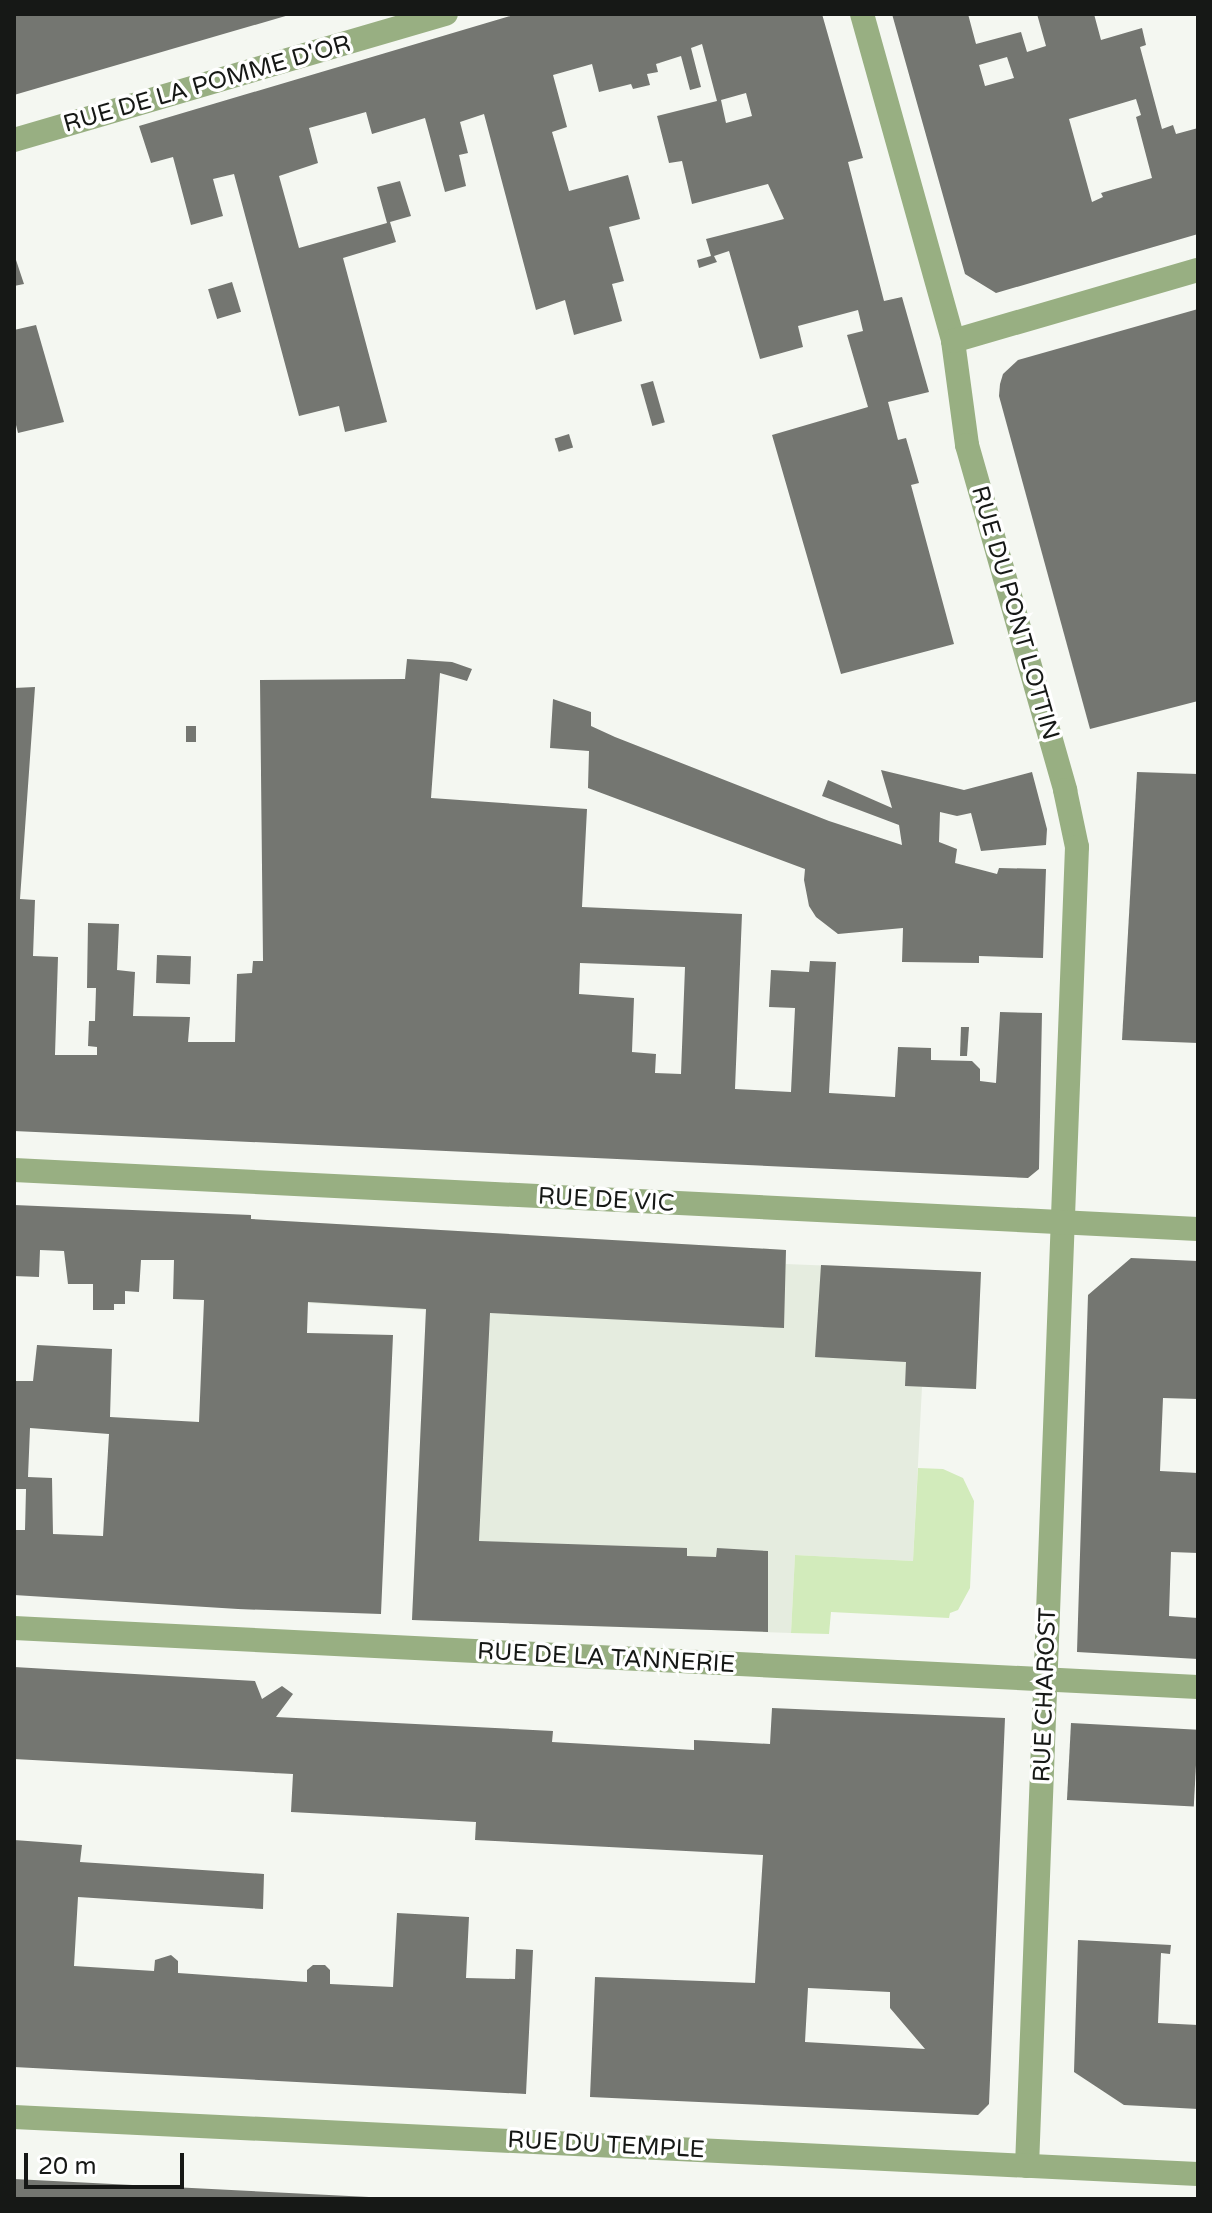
<!DOCTYPE html>
<html>
<head>
<meta charset="utf-8">
<style>
	body { margin:0 }
	#map { position:relative; width:1212px; height:2213px; overflow:hidden; background:#f4f7f1; font-family:"Varela Round",sans-serif }
	div>[style] { position:absolute }
	.built>* { inset:0; background:#e5ecdf }
	.green>* { inset:0; background:#d2ebbb }
	.building>* { inset:0; background:#747671; transform-origin:0 0 }
	.street>* { height:24px; margin:-12px; padding:0 12px; transform-origin:12px; border-radius:12px; background:#98af82 }
	span { translate:-50% -50%; white-space:nowrap; text-align:center; line-height:1.15; -webkit-text-stroke:7px #fff; paint-order:stroke }
	.street-label { font-size:24px; color:#161816 }
	.frame { position:absolute; inset:0; border:16px solid #161816; pointer-events:none }
	.scale { position:absolute; left:24px; top:2153px; width:160px; height:36px; box-sizing:border-box; border:4px solid #161816; border-top:0; padding-left:10px; font-size:24px; line-height:28px; white-space:nowrap; color:#161816; -webkit-text-stroke:6px #fff; paint-order:stroke }
</style>
</head>
<body>
<div id="map">
	<div class="built">
		<i style="clip-path:polygon(251px 1219px,786px 1250px,786px 1264px,981px 1272px,976px 1389px,922px 1387px,913px 1561px,795px 1555px,791px 1633px,412px 1620px,426px 1310px,308px 1303px)"></i>
	</div>
	<div class="green">
		<i style="clip-path:polygon(918px 1468px,943px 1469px,963px 1478px,974px 1501px,970px 1588px,958px 1610px,950px 1613px,949px 1618px,831px 1612px,829px 1634px,791px 1633px,795px 1555px,913px 1561px)"></i>
	</div>
	<div class="building">
		<i style="clip-path:polygon(14px 14px,289px 14px,289px 15px,14px 95px)"></i>
		<i style="clip-path:polygon(evenodd,517px 14px,822px 14px,863px 158px,848px 162px,884px 301px,902px 297px,929px 392px,888px 402px,898px 440px,906px 438px,919px 483px,911px 485px,954px 644px,841px 674px,772px 435px,868px 407px,847px 335px,863px 331px,858px 310px,798px 326px,803px 347px,760px 359px,729px 251px,714px 256px,717px 262px,699px 268px,697px 260px,711px 256px,706px 239px,784px 219px,768px 184px,692px 204px,682px 161px,669px 163px,657px 116px,717px 101px,702px 44px,691px 48px,701px 87px,690px 90px,681px 56px,656px 64px,658px 72px,647px 74px,650px 85px,633px 89px,631px 84px,599px 92px,592px 64px,553px 75px,567px 127px,552px 132px,569px 191px,628px 175px,640px 219px,609px 227px,624px 281px,612px 284px,622px 321px,574px 335px,565px 300px,536px 310px,484px 114px,460px 122px,468px 153px,459px 155px,466px 186px,445px 192px,425px 118px,372px 134px,366px 112px,309px 128px,318px 163px,279px 176px,299px 248px,387px 223px,377px 187px,400px 181px,411px 216px,390px 222px,396px 242px,343px 258px,387px 422px,345px 432px,339px 406px,299px 416px,234px 174px,213px 179px,223px 216px,191px 225px,173px 157px,151px 163px,139px 126px,517px 14px,746px 93px,752px 116px,726px 123px,721px 100px,746px 93px)"></i>
		<i style="clip-path:polygon(evenodd,892px 14px,968px 14px,976px 44px,1021px 32px,1027px 52px,1046px 46px,1037px 14px,1094px 14px,1101px 40px,1142px 28px,1146px 45px,1140px 47px,1162px 129px,1173px 125px,1176px 134px,1198px 128px,1198px 234px,996px 293px,965px 274px,892px 14px,1007px 57px,1014px 78px,985px 86px,979px 65px,1007px 57px,892px 14px,1136px 99px,1141px 115px,1136px 117px,1152px 178px,1101px 193px,1103px 197px,1092px 202px,1069px 119px,1136px 99px)"></i>
		<i style="clip-path:polygon(14px 254px,24px 284px,14px 286px)"></i>
		<i style="left:232px;top:282px;width:31px;height:25px;rotate:73deg"></i>
		<i style="clip-path:polygon(1198px 309px,1198px 701px,1090px 729px,999px 396px,1000px 384px,1003px 374px,1018px 360px)"></i>
		<i style="clip-path:polygon(36px 325px,64px 422px,18px 433px,14px 417px,14px 330px)"></i>
		<i style="left:653px;top:381px;width:43px;height:13px;rotate:74deg"></i>
		<i style="left:569px;top:434px;width:14px;height:15px;rotate:73deg"></i>
		<i style="clip-path:polygon(evenodd,407px 659px,452px 662px,472px 669px,467px 681px,440px 673px,431px 798px,587px 809px,582px 907px,742px 914px,735px 1089px,791px 1092px,795px 1008px,769px 1007px,771px 970px,809px 972px,810px 961px,836px 962px,829px 1093px,895px 1097px,898px 1047px,931px 1048px,931px 1060px,972px 1061px,980px 1069px,980px 1081px,996px 1083px,1000px 1012px,1042px 1013px,1039px 1169px,1028px 1178px,14px 1131px,14px 688px,35px 687px,20px 899px,35px 900px,33px 956px,58px 957px,55px 1055px,97px 1055px,97px 1047px,88px 1046px,89px 1021px,95px 1021px,96px 988px,87px 988px,88px 923px,119px 924px,117px 970px,135px 972px,133px 1016px,190px 1017px,188px 1042px,235px 1042px,237px 974px,252px 973px,253px 961px,263px 961px,260px 680px,405px 679px,407px 659px,580px 963px,685px 967px,681px 1074px,655px 1073px,656px 1054px,632px 1052px,634px 998px,579px 994px,580px 963px)"></i>
		<i style="clip-path:polygon(553px 699px,591px 712px,591px 726px,615px 737px,829px 821px,902px 845px,899px 825px,822px 796px,828px 780px,892px 808px,881px 770px,964px 790px,1032px 772px,1047px 829px,1046px 845px,981px 851px,971px 813px,957px 816px,940px 812px,939px 842px,957px 849px,955px 863px,997px 874px,999px 868px,1046px 869px,1043px 958px,979px 956px,979px 963px,902px 962px,903px 928px,838px 934px,816px 917px,809px 906px,804px 880px,805px 869px,588px 788px,589px 751px,550px 748px)"></i>
		<i style="left:186px;top:726px;width:10px;height:16px"></i>
		<i style="clip-path:polygon(1137px 772px,1198px 774px,1198px 1043px,1122px 1040px)"></i>
		<i style="left:157px;top:955px;width:34px;height:28px;rotate:2deg"></i>
		<i style="clip-path:polygon(961px 1027px,969px 1027px,967px 1056px,960px 1056px)"></i>
		<i style="clip-path:polygon(evenodd,14px 1205px,251px 1215px,251px 1219px,786px 1250px,784px 1328px,490px 1313px,479px 1541px,687px 1548px,687px 1556px,716px 1557px,717px 1548px,768px 1551px,768px 1632px,412px 1620px,426px 1309px,308px 1302px,307px 1333px,393px 1335px,381px 1614px,238px 1609px,14px 1595px,14px 1530px,25px 1530px,26px 1489px,14px 1489px,14px 1381px,33px 1381px,37px 1345px,112px 1349px,110px 1417px,199px 1422px,204px 1300px,173px 1299px,174px 1260px,141px 1260px,139px 1292px,125px 1291px,125px 1304px,114px 1304px,114px 1310px,93px 1310px,93px 1284px,68px 1284px,64px 1251px,40px 1250px,39px 1277px,14px 1276px,14px 1205px,30px 1428px,109px 1434px,103px 1536px,53px 1534px,52px 1478px,28px 1477px,30px 1428px)"></i>
		<i style="clip-path:polygon(1131px 1258px,1198px 1261px,1198px 1399px,1163px 1398px,1160px 1471px,1198px 1473px,1198px 1553px,1171px 1552px,1169px 1616px,1198px 1618px,1198px 1659px,1077px 1652px,1088px 1295px)"></i>
		<i style="clip-path:polygon(821px 1265px,981px 1272px,976px 1389px,905px 1386px,906px 1362px,815px 1357px)"></i>
		<i style="clip-path:polygon(evenodd,14px 1667px,255px 1681px,262px 1699px,282px 1686px,293px 1694px,276px 1717px,553px 1731px,552px 1742px,694px 1750px,694px 1740px,770px 1744px,772px 1708px,1005px 1718px,989px 2104px,978px 2115px,590px 2097px,595px 1977px,755px 1983px,763px 1855px,475px 1840px,476px 1822px,291px 1812px,293px 1774px,14px 1759px,14px 1667px,808px 1988px,890px 1992px,890px 2008px,925px 2049px,805px 2042px,808px 1988px)"></i>
		<i style="left:1071px;top:1723px;width:127px;height:77px;rotate:3deg"></i>
		<i style="clip-path:polygon(14px 1840px,82px 1845px,80px 1862px,264px 1874px,263px 1909px,78px 1897px,74px 1966px,154px 1971px,155px 1960px,171px 1955px,178px 1961px,178px 1973px,307px 1982px,307px 1970px,313px 1965px,325px 1965px,330px 1970px,330px 1984px,393px 1987px,397px 1913px,469px 1917px,466px 1978px,515px 1979px,516px 1949px,533px 1950px,526px 2094px,14px 2067px)"></i>
		<i style="clip-path:polygon(1078px 1940px,1171px 1945px,1170px 1954px,1161px 1953px,1158px 2023px,1198px 2025px,1198px 2109px,1124px 2105px,1074px 2072px)"></i>
		<i style="clip-path:polygon(14px 2179px,369px 2197px,369px 2199px,14px 2199px)"></i>
	</div>
	<div class="street">
		<i style="left:862px;top:14px;width:339px;rotate:74.4deg"></i>
		<i style="left:953px;top:341px;width:105px;rotate:82.3deg"></i>
		<i style="left:967px;top:445px;width:359px;rotate:74.1deg"></i>
		<i style="left:1065px;top:790px;width:58px;rotate:78.1deg"></i>
		<i style="left:1077px;top:847px;width:1320px;rotate:92.17deg"></i>
		<i style="left:14px;top:140px;width:450px;rotate:-16.3deg"></i>
		<i style="left:953px;top:341px;width:255px;rotate:-16.2deg"></i>
		<i style="left:14px;top:1170px;width:1185px;rotate:2.85deg"></i>
		<i style="left:14px;top:1628px;width:1185px;rotate:2.85deg"></i>
		<i style="left:14px;top:2117px;width:1185px;rotate:2.76deg"></i>
	</div>
	<div class="street-label">
		<span style="left:207px;top:84px;rotate:-16deg">RUE DE LA POMME D'OR</span>
		<span style="left:1015px;top:613px;rotate:74deg">RUE DU PONT LOTTIN</span>
		<span style="left:606px;top:1200px;rotate:3deg">RUE DE VIC</span>
		<span style="left:606px;top:1658px;rotate:3deg">RUE DE LA TANNERIE</span>
		<span style="left:1045px;top:1695px;rotate:-88deg">RUE CHAROST</span>
		<span style="left:606px;top:2145px;rotate:3deg">RUE DU TEMPLE</span>
	</div>
	<div class="frame"></div>
	<div class="scale">20 m</div>
</div>
</body>
</html>
